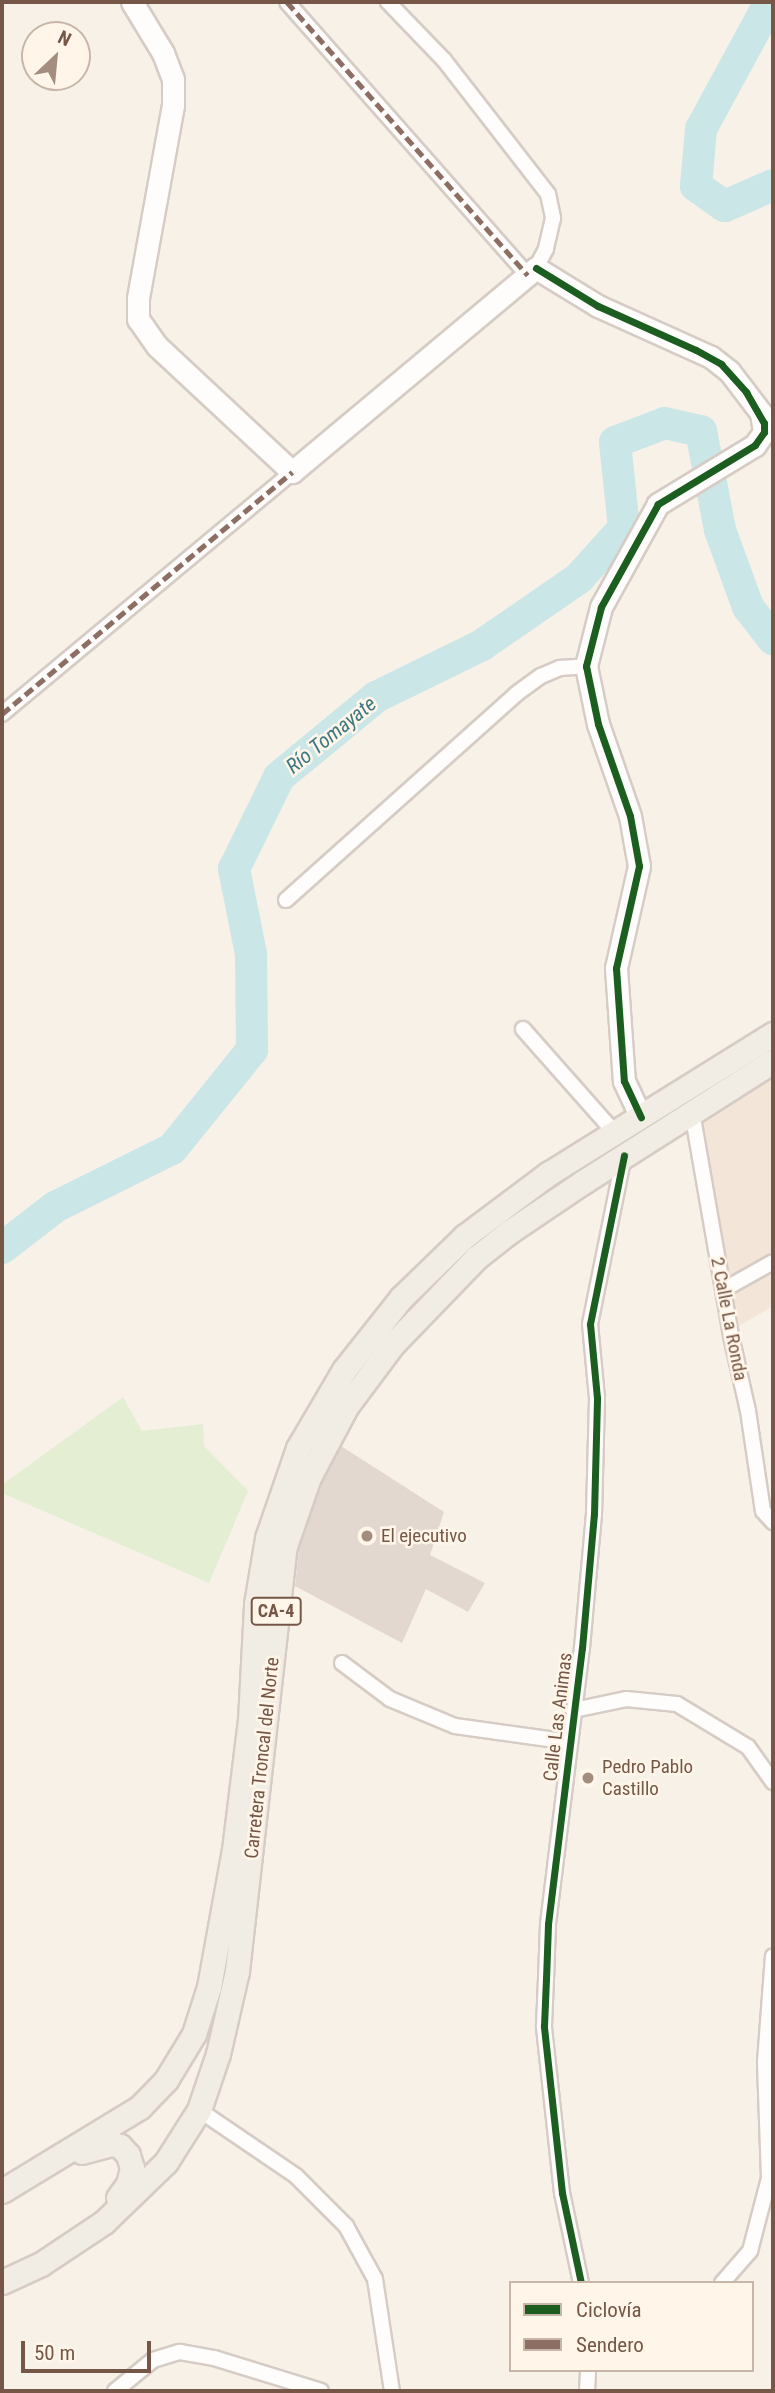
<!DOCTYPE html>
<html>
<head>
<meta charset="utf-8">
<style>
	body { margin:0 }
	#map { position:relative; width:775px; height:2393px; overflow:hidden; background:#f7f1e8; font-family:"Roboto Condensed",sans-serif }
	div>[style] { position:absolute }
	.residential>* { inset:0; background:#f3e6d8 }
	.green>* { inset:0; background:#e3eed2 }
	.river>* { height:32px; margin:-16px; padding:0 16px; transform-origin:16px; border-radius:16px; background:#cae6e7 }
	.building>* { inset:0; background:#e3d8d0 }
	.roads { filter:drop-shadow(2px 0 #d6ccc5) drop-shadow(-2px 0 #d6ccc5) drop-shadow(0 2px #d6ccc5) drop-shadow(0 -2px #d6ccc5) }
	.street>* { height:14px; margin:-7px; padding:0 7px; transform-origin:7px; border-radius:7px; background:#fefdfc }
	.secondary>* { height:21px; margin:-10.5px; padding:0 10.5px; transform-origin:10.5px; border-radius:10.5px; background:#fefdfc }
	.primary>* { height:23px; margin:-11.5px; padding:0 11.5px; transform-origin:11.5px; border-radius:11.5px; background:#f2ede4 }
	.quiet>* { height:5px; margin-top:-2.5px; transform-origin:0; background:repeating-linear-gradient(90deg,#8d6e63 0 10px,transparent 0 15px) }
	.cycleway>* { height:7px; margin:-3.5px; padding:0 3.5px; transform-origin:3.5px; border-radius:3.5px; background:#1b5e20 }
	.dots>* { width:19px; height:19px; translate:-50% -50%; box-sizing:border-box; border:4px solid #fff6e9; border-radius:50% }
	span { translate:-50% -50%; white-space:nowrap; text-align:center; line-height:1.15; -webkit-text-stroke:5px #fff6e9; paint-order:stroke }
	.shield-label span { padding:2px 5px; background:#fff6e9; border:2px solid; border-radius:5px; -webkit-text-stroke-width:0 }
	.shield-label { font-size:18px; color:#765747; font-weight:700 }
	.street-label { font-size:19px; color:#765747 }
	.poi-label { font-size:19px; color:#765747 }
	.left { translate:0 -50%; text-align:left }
	.water-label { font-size:21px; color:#3d7983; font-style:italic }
	.frame { position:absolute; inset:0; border:4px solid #765747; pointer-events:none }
	.legend { position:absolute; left:509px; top:2281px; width:245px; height:91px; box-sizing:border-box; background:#fff6e9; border:2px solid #c8b6a8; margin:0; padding:9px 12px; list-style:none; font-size:21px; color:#765747 }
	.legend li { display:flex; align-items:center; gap:14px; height:35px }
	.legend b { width:35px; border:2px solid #c8b6a8 }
	.north { position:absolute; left:21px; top:21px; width:70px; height:70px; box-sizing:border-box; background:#fff6e9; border:2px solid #c8b6a8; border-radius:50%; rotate:26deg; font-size:19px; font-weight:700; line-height:28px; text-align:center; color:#765747 }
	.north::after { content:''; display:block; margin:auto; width:24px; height:32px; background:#a38d7f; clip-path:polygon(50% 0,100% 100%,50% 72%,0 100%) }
	.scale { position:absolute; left:21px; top:2341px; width:130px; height:32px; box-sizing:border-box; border:4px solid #765747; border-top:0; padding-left:9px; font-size:21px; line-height:24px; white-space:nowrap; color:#765747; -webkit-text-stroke:5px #fff6e9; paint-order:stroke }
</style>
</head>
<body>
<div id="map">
	<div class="residential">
		<i style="clip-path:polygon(773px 1072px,773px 1306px,739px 1326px,698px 1117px)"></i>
	</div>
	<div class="green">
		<i style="clip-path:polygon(123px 1397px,142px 1431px,203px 1424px,204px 1446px,248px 1491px,209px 1583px,2px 1493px,2px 1485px)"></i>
	</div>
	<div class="river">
		<i style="left:770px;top:2px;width:145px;rotate:118.5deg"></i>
		<i style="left:701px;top:129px;width:57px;rotate:95deg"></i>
		<i style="left:696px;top:186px;width:35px;rotate:35deg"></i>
		<i style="left:725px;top:206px;width:52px;rotate:-23.6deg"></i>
		<i style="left:2px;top:1248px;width:67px;rotate:-37.7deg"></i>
		<i style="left:55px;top:1207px;width:131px;rotate:-26.4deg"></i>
		<i style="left:172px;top:1149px;width:127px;rotate:-51.1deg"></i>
		<i style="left:252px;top:1050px;width:96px;rotate:-90.6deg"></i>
		<i style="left:251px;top:954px;width:87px;rotate:-101.3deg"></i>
		<i style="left:234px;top:869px;width:102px;rotate:-63.9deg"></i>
		<i style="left:279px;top:777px;width:126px;rotate:-39.5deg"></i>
		<i style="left:376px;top:697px;width:118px;rotate:-26.1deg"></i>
		<i style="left:482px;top:645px;width:118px;rotate:-34.6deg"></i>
		<i style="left:579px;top:578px;width:67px;rotate:-48deg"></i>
		<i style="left:624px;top:528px;width:86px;rotate:-96deg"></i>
		<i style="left:615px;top:442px;width:53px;rotate:-20.8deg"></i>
		<i style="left:665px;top:423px;width:37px;rotate:13deg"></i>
		<i style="left:701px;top:431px;width:101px;rotate:79.1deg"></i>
		<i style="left:720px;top:530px;width:82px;rotate:70deg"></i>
		<i style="left:748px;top:607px;width:41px;rotate:52deg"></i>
	</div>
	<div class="building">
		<i style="clip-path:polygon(341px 1446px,444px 1512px,430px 1555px,485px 1583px,468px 1612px,426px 1589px,402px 1643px,295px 1586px,299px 1549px,322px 1483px)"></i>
	</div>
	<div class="roads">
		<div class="street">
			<i style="left:287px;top:2px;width:364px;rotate:48.6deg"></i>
			<i style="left:388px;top:2px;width:81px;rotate:46deg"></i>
			<i style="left:444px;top:60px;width:170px;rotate:52.2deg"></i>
			<i style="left:548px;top:194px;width:25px;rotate:78deg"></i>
			<i style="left:553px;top:218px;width:32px;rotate:103deg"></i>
			<i style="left:546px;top:249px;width:21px;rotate:118deg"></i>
			<i style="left:2px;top:714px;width:378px;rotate:-39.8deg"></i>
			<i style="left:286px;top:900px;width:309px;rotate:-41.8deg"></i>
			<i style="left:516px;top:694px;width:31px;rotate:-36deg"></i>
			<i style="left:541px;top:676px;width:21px;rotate:-23deg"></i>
			<i style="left:560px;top:668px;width:26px;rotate:-4deg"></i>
			<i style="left:523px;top:1029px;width:139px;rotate:48.5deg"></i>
			<i style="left:692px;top:1112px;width:227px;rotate:80.1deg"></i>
			<i style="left:731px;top:1336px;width:77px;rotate:77.2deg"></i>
			<i style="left:748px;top:1411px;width:101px;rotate:81.5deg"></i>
			<i style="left:763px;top:1511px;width:15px;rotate:48deg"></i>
			<i style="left:723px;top:1290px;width:57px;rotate:-29.2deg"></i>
			<i style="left:342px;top:1663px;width:60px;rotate:36.9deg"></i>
			<i style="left:390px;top:1699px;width:70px;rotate:22.6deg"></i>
			<i style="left:455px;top:1726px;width:116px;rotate:7.9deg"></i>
			<i style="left:574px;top:1710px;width:53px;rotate:-11.9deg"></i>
			<i style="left:626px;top:1699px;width:51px;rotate:5.6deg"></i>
			<i style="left:677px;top:1704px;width:83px;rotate:31.2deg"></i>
			<i style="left:748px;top:1747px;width:43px;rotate:54.5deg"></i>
			<i style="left:199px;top:2110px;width:117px;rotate:34.2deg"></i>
			<i style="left:296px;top:2176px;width:71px;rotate:45deg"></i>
			<i style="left:346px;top:2226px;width:60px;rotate:61.3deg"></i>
			<i style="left:375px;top:2279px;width:113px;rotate:81.4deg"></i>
			<i style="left:581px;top:2283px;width:92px;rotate:-101.9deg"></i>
			<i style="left:562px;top:2193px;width:168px;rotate:-96.2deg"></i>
			<i style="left:544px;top:2026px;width:47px;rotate:-87.6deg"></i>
			<i style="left:546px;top:1979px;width:55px;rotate:-87.9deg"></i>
			<i style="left:548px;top:1924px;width:278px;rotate:-83deg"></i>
			<i style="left:582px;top:1648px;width:135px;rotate:-84.9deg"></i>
			<i style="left:594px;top:1514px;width:116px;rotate:-88.5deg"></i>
			<i style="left:597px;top:1398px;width:74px;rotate:-95.4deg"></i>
			<i style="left:590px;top:1324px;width:172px;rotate:-78.6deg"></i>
			<i style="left:722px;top:2283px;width:43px;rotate:-48.8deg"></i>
			<i style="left:750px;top:2251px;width:75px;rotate:-75.4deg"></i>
			<i style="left:769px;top:2178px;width:116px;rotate:-92deg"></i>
			<i style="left:765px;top:2062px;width:106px;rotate:-85.7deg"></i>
			<i style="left:115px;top:2391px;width:49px;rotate:-39.2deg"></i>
			<i style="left:153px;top:2360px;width:28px;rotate:-17deg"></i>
			<i style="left:180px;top:2352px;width:35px;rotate:10deg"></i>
			<i style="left:214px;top:2358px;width:112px;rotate:17.1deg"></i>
			<i style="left:587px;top:2391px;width:21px;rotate:-87deg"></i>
		</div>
		<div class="secondary">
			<i style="left:132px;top:2px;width:60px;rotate:58.7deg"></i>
			<i style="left:163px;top:53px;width:28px;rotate:69deg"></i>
			<i style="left:173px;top:79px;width:26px;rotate:90deg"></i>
			<i style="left:173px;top:105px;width:196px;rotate:100.3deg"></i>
			<i style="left:138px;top:298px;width:21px;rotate:90deg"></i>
			<i style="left:138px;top:319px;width:33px;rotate:55deg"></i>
			<i style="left:157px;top:346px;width:185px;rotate:43deg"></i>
			<i style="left:292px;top:472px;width:318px;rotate:-39.9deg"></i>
			<i style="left:536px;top:268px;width:73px;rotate:31.5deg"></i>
			<i style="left:598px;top:306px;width:124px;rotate:24.3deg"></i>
			<i style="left:711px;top:357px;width:23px;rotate:38deg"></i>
			<i style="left:729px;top:371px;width:53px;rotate:52.7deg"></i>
			<i style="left:761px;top:413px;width:19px;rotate:81deg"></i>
			<i style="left:764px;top:432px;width:16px;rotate:125deg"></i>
			<i style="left:755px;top:445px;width:114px;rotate:148.7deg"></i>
			<i style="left:658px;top:504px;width:118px;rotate:119deg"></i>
			<i style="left:601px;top:607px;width:61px;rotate:104.3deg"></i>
			<i style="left:586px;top:666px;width:59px;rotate:78.3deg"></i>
			<i style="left:598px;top:724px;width:97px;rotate:70.8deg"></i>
			<i style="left:630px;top:816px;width:51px;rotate:79.8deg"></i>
			<i style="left:639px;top:866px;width:105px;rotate:102.7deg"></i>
			<i style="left:616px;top:968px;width:113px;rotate:86deg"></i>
			<i style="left:624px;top:1081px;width:40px;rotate:65deg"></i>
		</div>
		<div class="primary">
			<i style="left:82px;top:2152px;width:31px;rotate:-15deg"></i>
			<i style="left:112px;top:2144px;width:8px;rotate:14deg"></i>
			<i style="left:120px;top:2146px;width:12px;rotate:48deg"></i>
			<i style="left:128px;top:2155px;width:14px;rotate:73deg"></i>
			<i style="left:132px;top:2168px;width:16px;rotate:104deg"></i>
			<i style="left:128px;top:2184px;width:17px;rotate:126deg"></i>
			<i style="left:2px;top:2191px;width:162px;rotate:-31.3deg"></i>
			<i style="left:140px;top:2107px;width:37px;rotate:-46deg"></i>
			<i style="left:166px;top:2080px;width:54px;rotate:-58.7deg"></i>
			<i style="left:194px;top:2034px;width:49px;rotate:-72.3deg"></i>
			<i style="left:209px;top:1987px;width:139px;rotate:-79.7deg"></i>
			<i style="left:234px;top:1850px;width:131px;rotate:-83deg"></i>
			<i style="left:250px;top:1720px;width:116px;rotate:-87deg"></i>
			<i style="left:256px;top:1604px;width:67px;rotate:-80.5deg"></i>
			<i style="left:267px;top:1538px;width:95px;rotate:-71deg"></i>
			<i style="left:298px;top:1448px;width:91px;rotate:-59.5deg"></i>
			<i style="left:344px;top:1370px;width:92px;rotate:-51.6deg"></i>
			<i style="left:401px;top:1298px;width:89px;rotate:-44.1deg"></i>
			<i style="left:465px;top:1236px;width:104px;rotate:-36.8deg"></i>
			<i style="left:548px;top:1174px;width:265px;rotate:-31.9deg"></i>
			<i style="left:2px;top:2282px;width:43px;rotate:-24.8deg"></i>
			<i style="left:41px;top:2264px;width:76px;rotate:-33.7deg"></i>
			<i style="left:104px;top:2222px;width:86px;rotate:-44.1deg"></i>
			<i style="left:166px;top:2162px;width:62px;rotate:-57.6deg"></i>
			<i style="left:199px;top:2110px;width:59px;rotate:-71.3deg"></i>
			<i style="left:218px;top:2054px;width:85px;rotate:-77.1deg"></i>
			<i style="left:237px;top:1971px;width:428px;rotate:-83.6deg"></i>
			<i style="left:285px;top:1546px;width:73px;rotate:-70.8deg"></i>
			<i style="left:309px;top:1477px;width:79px;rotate:-62.1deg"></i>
			<i style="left:346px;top:1407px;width:79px;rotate:-53.3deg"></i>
			<i style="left:393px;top:1344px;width:120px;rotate:-46deg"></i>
			<i style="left:476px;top:1258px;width:42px;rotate:-38.2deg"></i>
			<i style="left:509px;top:1232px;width:89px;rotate:-34deg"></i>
			<i style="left:583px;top:1182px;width:225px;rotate:-32.5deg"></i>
		</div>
	</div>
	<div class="quiet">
		<i style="left:287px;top:2px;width:364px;rotate:48.6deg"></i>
		<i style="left:2px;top:714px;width:378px;rotate:-39.8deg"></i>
	</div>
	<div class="cycleway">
		<i style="left:536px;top:268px;width:73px;rotate:31.5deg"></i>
		<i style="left:598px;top:306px;width:107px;rotate:24.2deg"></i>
		<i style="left:696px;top:350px;width:29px;rotate:29deg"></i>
		<i style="left:721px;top:364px;width:38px;rotate:48deg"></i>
		<i style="left:746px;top:392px;width:36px;rotate:60deg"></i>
		<i style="left:764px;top:423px;width:9px;rotate:90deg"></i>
		<i style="left:764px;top:432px;width:16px;rotate:125deg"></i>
		<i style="left:755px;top:445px;width:114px;rotate:148.7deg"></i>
		<i style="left:658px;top:504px;width:118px;rotate:119deg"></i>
		<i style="left:601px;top:607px;width:61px;rotate:104.3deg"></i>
		<i style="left:586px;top:666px;width:59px;rotate:78.3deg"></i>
		<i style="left:598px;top:724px;width:97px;rotate:70.8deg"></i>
		<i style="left:630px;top:816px;width:51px;rotate:79.8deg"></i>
		<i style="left:639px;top:866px;width:105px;rotate:102.7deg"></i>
		<i style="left:616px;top:968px;width:113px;rotate:86deg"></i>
		<i style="left:624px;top:1081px;width:40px;rotate:65deg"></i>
		<i style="left:581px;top:2283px;width:92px;rotate:-101.9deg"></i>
		<i style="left:562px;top:2193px;width:168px;rotate:-96.2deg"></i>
		<i style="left:544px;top:2026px;width:47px;rotate:-87.6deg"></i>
		<i style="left:546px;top:1979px;width:55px;rotate:-87.9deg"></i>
		<i style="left:548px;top:1924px;width:278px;rotate:-83deg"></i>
		<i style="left:582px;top:1648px;width:135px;rotate:-84.9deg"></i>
		<i style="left:594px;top:1514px;width:116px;rotate:-88.5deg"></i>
		<i style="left:597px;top:1398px;width:74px;rotate:-95.4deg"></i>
		<i style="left:590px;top:1324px;width:172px;rotate:-78.6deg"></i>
	</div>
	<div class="dots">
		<i style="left:367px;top:1536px;background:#a38d7f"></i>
		<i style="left:588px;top:1778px;background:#a38d7f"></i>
	</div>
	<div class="shield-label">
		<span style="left:276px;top:1611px">CA-4</span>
	</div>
	<div class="street-label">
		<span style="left:729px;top:1319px;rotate:79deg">2 Calle La Ronda</span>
		<span style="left:558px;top:1717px;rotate:-83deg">Calle Las Animas</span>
		<span style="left:262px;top:1758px;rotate:-84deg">Carretera Troncal del Norte</span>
	</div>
	<div class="poi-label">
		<span class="left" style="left:381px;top:1536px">El ejecutivo</span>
		<span class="left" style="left:602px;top:1778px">Pedro Pablo<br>Castillo</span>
	</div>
	<div class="water-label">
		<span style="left:331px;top:735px;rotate:-39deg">Río Tomayate</span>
	</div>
	<div class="frame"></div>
	<ul class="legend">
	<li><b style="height:9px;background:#1b5e20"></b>Ciclovía</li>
	<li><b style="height:9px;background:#8d6e63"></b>Sendero</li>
	</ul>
	<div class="north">N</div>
	<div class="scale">50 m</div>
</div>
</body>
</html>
